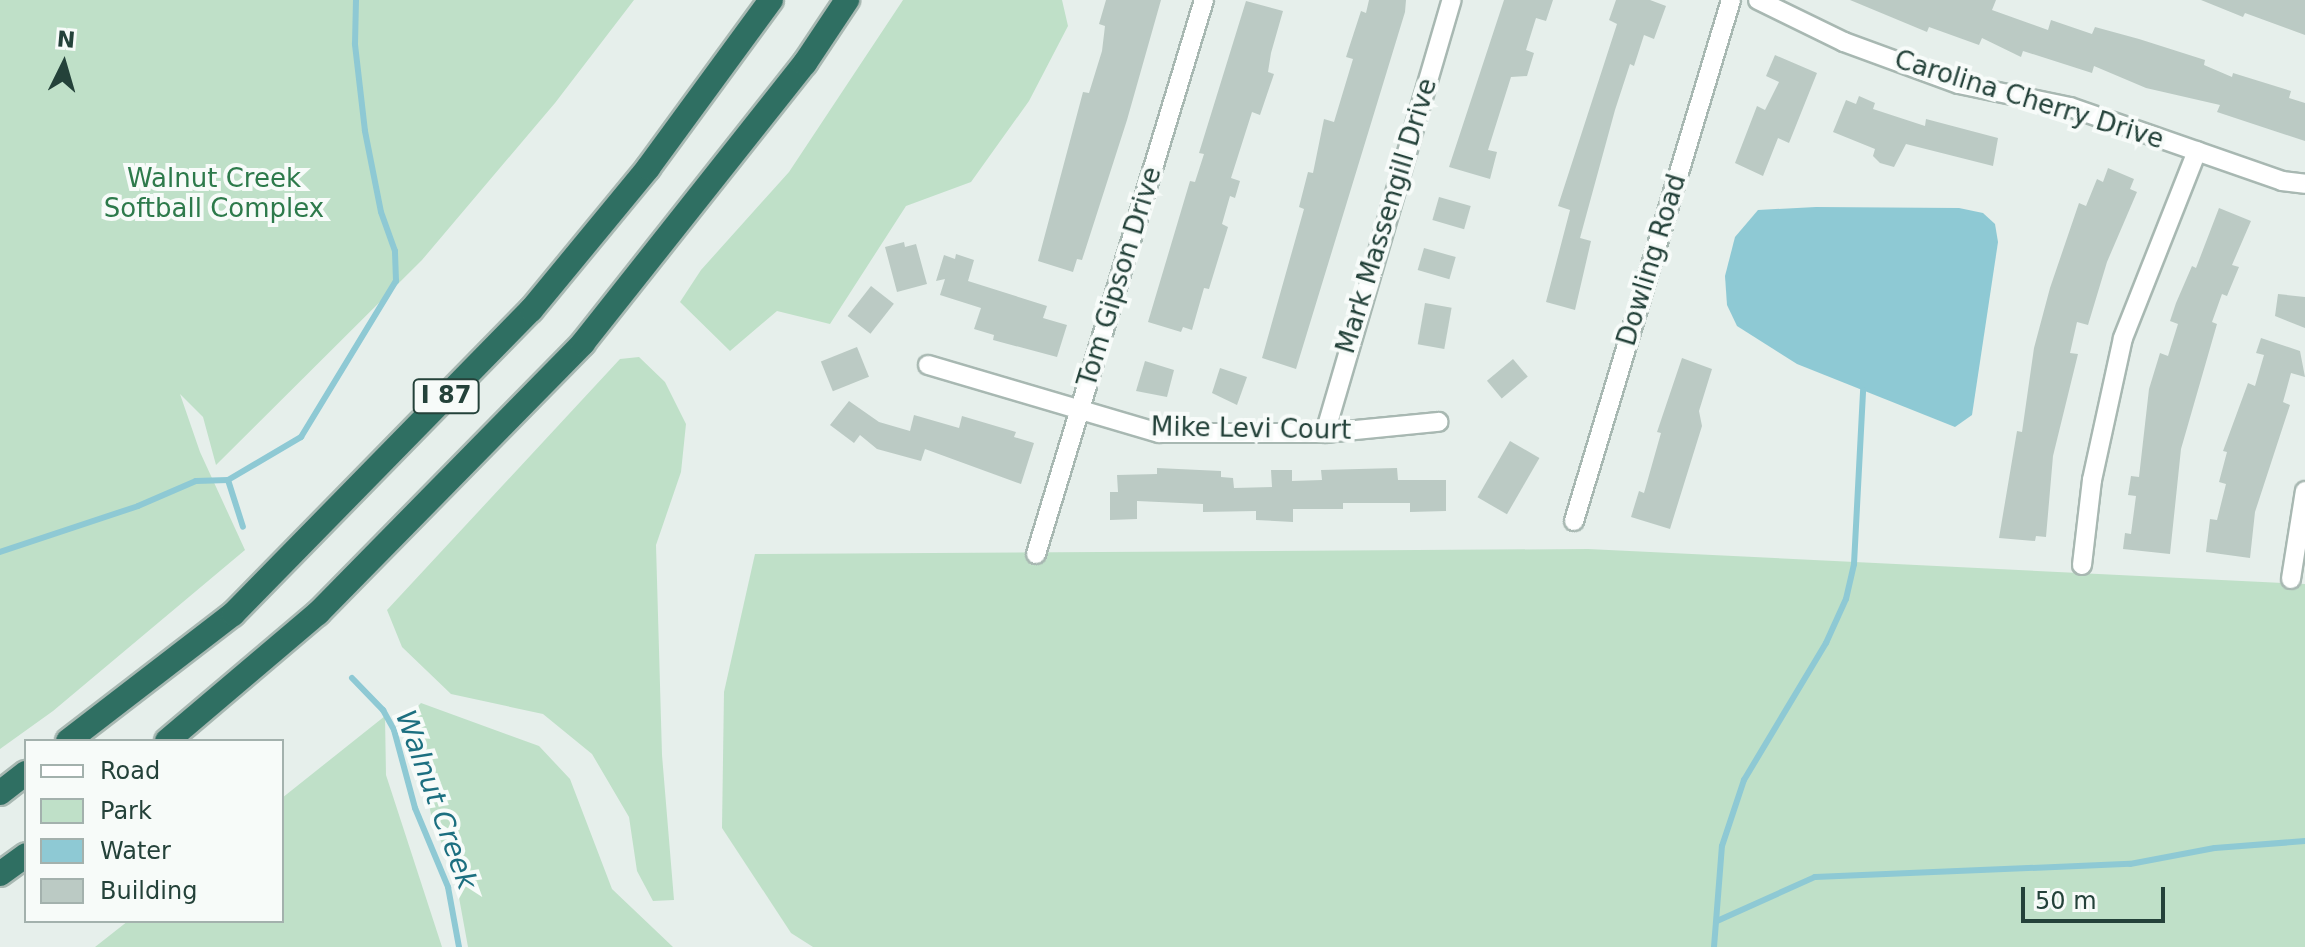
<!DOCTYPE html>
<html>
<head>
<meta charset="utf-8">
<style>
	body { margin:0 }
	#map { position:relative; width:2305px; height:947px; overflow:hidden; background:#e6efeb; font-family:"DejaVu Sans",sans-serif }
	div>[style] { position:absolute }
	.green>* { inset:0; background:#bfe0c8 }
	.water>* { inset:0; background:#8ec9d4 }
	.stream>* { height:6px; margin:-3px; padding:0 3px; transform-origin:3px; border-radius:3px; background:#8ec9d4 }
	.building>* { inset:0; background:#bbcac4; transform-origin:0 0 }
	.roads { filter:drop-shadow(2px 0 #a8b8b2) drop-shadow(-2px 0 #a8b8b2) drop-shadow(0 2px #a8b8b2) drop-shadow(0 -2px #a8b8b2) }
	.street>* { height:18px; margin:-9px; padding:0 9px; transform-origin:9px; border-radius:9px; background:#fff }
	.highway>* { height:24px; margin:-12px; padding:0 12px; transform-origin:12px; border-radius:12px; background:#2f6f62 }
	span { translate:-50% -50%; white-space:nowrap; text-align:center; line-height:1.15; -webkit-text-stroke:8px #f7fbf9; paint-order:stroke }
	.shield-label span { padding:2px 6px; background:#f7fbf9; border:2px solid; border-radius:6px; -webkit-text-stroke-width:0 }
	.shield-label { font-size:24px; color:#24423a; font-weight:700 }
	.street-label { font-size:26px; color:#24423a }
	.park-label { font-size:26px; color:#2d7a4b }
	.water-label { font-size:28px; color:#1c6f80; font-style:italic }
	.legend { position:absolute; left:24px; top:739px; width:260px; height:184px; box-sizing:border-box; background:#f7fbf9; border:2px solid #a3b1ad; margin:0; padding:10px 14px; list-style:none; font-size:24px; color:#24423a }
	.legend li { display:flex; align-items:center; gap:16px; height:40px }
	.legend b { width:40px; border:2px solid #a3b1ad }
	.north { position:absolute; left:24px; top:24px; width:80px; height:80px; -webkit-text-stroke:6px #f7fbf9; paint-order:stroke; rotate:5deg; font-size:22px; font-weight:700; line-height:32px; text-align:center; color:#24423a }
	.north::after { content:''; display:block; margin:auto; width:28px; height:36px; background:#24423a; clip-path:polygon(50% 0,100% 100%,50% 72%,0 100%) }
	.scale { position:absolute; left:2021px; top:887px; width:144px; height:36px; box-sizing:border-box; border:4px solid #24423a; border-top:0; padding-left:10px; font-size:24px; line-height:28px; white-space:nowrap; color:#24423a; -webkit-text-stroke:6px #f7fbf9; paint-order:stroke }
</style>
</head>
<body>
<div id="map">
	<div class="green">
		<i style="clip-path:polygon(0 0,634px 0,555px 103px,422px 260px,216px 465px,203px 417px,180px 394px,200px 452px,245px 550px,53px 711px,0 749px)"></i>
		<i style="clip-path:polygon(903px 0,1062px 0,1068px 26px,1029px 101px,971px 182px,906px 206px,830px 324px,777px 311px,730px 351px,680px 302px,701px 270px,789px 172px)"></i>
		<i style="clip-path:polygon(639px 357px,665px 382px,686px 424px,681px 472px,656px 545px,662px 755px,674px 900px,653px 901px,637px 871px,629px 817px,592px 754px,543px 714px,451px 694px,402px 647px,387px 610px,620px 359px)"></i>
		<i style="clip-path:polygon(1588px 549px,2305px 584px,2305px 947px,813px 947px,791px 933px,722px 828px,724px 692px,755px 554px)"></i>
		<i style="clip-path:polygon(421px 703px,539px 746px,570px 779px,612px 889px,673px 947px,468px 947px,454px 870px,433px 824px,423px 775px,402px 722px)"></i>
		<i style="clip-path:polygon(385px 716px,386px 775px,442px 947px,95px 947px,128px 921px,282px 921px,282px 798px)"></i>
	</div>
	<div class="water">
		<i style="clip-path:polygon(1816px 207px,1959px 208px,1983px 213px,1995px 224px,1998px 242px,1972px 415px,1955px 427px,1797px 364px,1737px 326px,1727px 305px,1725px 276px,1735px 237px,1758px 210px)"></i>
	</div>
	<div class="stream">
		<i style="left:228px;top:480px;width:49px;rotate:72.3deg"></i>
		<i style="left:0;top:552px;width:145px;rotate:-18.4deg"></i>
		<i style="left:138px;top:506px;width:63px;rotate:-23.3deg"></i>
		<i style="left:196px;top:481px;width:32px;rotate:-2deg"></i>
		<i style="left:228px;top:480px;width:85px;rotate:-30.5deg"></i>
		<i style="left:301px;top:437px;width:183px;rotate:-58.7deg"></i>
		<i style="left:396px;top:281px;width:30px;rotate:-92deg"></i>
		<i style="left:395px;top:251px;width:41px;rotate:-109.7deg"></i>
		<i style="left:381px;top:212px;width:83px;rotate:-101.2deg"></i>
		<i style="left:365px;top:131px;width:88px;rotate:-96.6deg"></i>
		<i style="left:355px;top:44px;width:44px;rotate:-88.7deg"></i>
		<i style="left:352px;top:678px;width:45px;rotate:45.9deg"></i>
		<i style="left:383px;top:710px;width:23px;rotate:61deg"></i>
		<i style="left:394px;top:730px;width:81px;rotate:74.9deg"></i>
		<i style="left:415px;top:808px;width:86px;rotate:67.3deg"></i>
		<i style="left:448px;top:887px;width:61px;rotate:79.6deg"></i>
		<i style="left:1717px;top:921px;width:107px;rotate:-24.2deg"></i>
		<i style="left:1815px;top:877px;width:315px;rotate:-2.4deg"></i>
		<i style="left:2130px;top:864px;width:86px;rotate:-10.7deg"></i>
		<i style="left:2215px;top:848px;width:90px;rotate:-4.4deg"></i>
		<i style="left:1714px;top:947px;width:101px;rotate:-85.5deg"></i>
		<i style="left:1722px;top:846px;width:70px;rotate:-71.6deg"></i>
		<i style="left:1744px;top:780px;width:160px;rotate:-59.1deg"></i>
		<i style="left:1826px;top:643px;width:48px;rotate:-65.6deg"></i>
		<i style="left:1846px;top:599px;width:36px;rotate:-77deg"></i>
		<i style="left:1854px;top:564px;width:174px;rotate:-87deg"></i>
	</div>
	<div class="building">
		<i style="clip-path:polygon(1106px 0,1161px 0,1127px 120px,1082px 260px,1077px 259px,1073px 272px,1038px 261px,1083px 92px,1089px 93px,1102px 51px,1105px 26px,1099px 24px)"></i>
		<i style="clip-path:polygon(1369px 0,1406px 0,1405px 12px,1296px 369px,1262px 358px,1304px 209px,1299px 207px,1308px 172px,1313px 173px,1324px 119px,1334px 122px,1353px 59px,1346px 57px,1361px 11px,1366px 13px)"></i>
		<i style="clip-path:polygon(1504px 0,1553px 0,1546px 21px,1536px 18px,1526px 50px,1534px 53px,1527px 76px,1511px 77px,1488px 150px,1497px 152px,1490px 179px,1449px 167px)"></i>
		<i style="clip-path:polygon(1616px 0,1650px 0,1666px 6px,1654px 39px,1644px 35px,1634px 66px,1630px 64px,1615px 110px,1580px 238px,1591px 241px,1575px 310px,1546px 302px,1570px 210px,1558px 206px,1617px 24px,1609px 20px)"></i>
		<i style="clip-path:polygon(1850px 0,1996px 0,1992px 10px,2048px 30px,2051px 20px,2092px 34px,2095px 27px,2139px 39px,2205px 60px,2204px 65px,2232px 77px,2233px 73px,2291px 91px,2289px 98px,2305px 103px,2305px 141px,2217px 112px,2220px 105px,2146px 88px,2094px 66px,2092px 73px,2023px 51px,2021px 57px,1982px 38px,1979px 45px,1929px 27px,1927px 32px)"></i>
		<i style="clip-path:polygon(2201px 0,2305px 0,2305px 35px,2245px 13px,2243px 17px)"></i>
		<i style="clip-path:polygon(1246px 1px,1283px 11px,1271px 53px,1268px 72px,1274px 74px,1260px 115px,1252px 112px,1231px 178px,1240px 181px,1235px 198px,1230px 196px,1222px 224px,1228px 227px,1209px 289px,1204px 288px,1192px 330px,1183px 327px,1181px 332px,1148px 322px,1190px 181px,1195px 182px,1204px 154px,1199px 153px)"></i>
		<i style="clip-path:polygon(1775px 55px,1817px 73px,1789px 143px,1778px 138px,1763px 176px,1735px 163px,1757px 106px,1765px 110px,1779px 82px,1766px 76px)"></i>
		<i style="clip-path:polygon(1859px 96px,1875px 103px,1873px 109px,1925px 126px,1926px 119px,1998px 138px,1993px 166px,1906px 144px,1894px 167px,1880px 163px,1873px 156px,1875px 149px,1833px 132px,1846px 100px,1856px 104px)"></i>
		<i style="clip-path:polygon(2108px 168px,2134px 179px,2130px 189px,2137px 192px,2107px 262px,2088px 325px,2077px 322px,2070px 353px,2078px 354px,2053px 456px,2046px 537px,2036px 536px,2035px 541px,1999px 538px,2017px 431px,2022px 432px,2034px 348px,2050px 288px,2079px 203px,2086px 206px,2097px 179px,2103px 182px)"></i>
		<i style="left:1439px;top:197px;width:33px;height:24px;rotate:16deg"></i>
		<i style="clip-path:polygon(2219px 208px,2251px 221px,2232px 265px,2239px 267px,2227px 296px,2222px 294px,2212px 322px,2217px 324px,2181px 449px,2170px 554px,2123px 549px,2125px 533px,2131px 534px,2136px 496px,2128px 495px,2131px 476px,2139px 477px,2149px 389px,2160px 353px,2168px 356px,2178px 324px,2170px 321px,2176px 303px,2192px 266px,2196px 268px)"></i>
		<i style="clip-path:polygon(904px 242px,905px 247px,916px 244px,927px 284px,897px 292px,885px 247px)"></i>
		<i style="left:1424px;top:248px;width:33px;height:23px;rotate:16deg"></i>
		<i style="clip-path:polygon(956px 254px,974px 260px,968px 281px,1047px 306px,1043px 318px,1067px 325px,1057px 357px,993px 340px,994px 335px,974px 329px,981px 308px,940px 295px,945px 279px,936px 281px,944px 255px,955px 259px)"></i>
		<i style="left:871px;top:286px;width:29px;height:38px;rotate:38deg"></i>
		<i style="clip-path:polygon(2278px 294px,2305px 297px,2305px 328px,2275px 316px)"></i>
		<i style="left:1425px;top:303px;width:27px;height:42px;rotate:10deg"></i>
		<i style="clip-path:polygon(2261px 338px,2300px 351px,2305px 377px,2291px 373px,2283px 402px,2290px 405px,2255px 512px,2250px 558px,2206px 552px,2210px 519px,2217px 520px,2226px 484px,2219px 482px,2227px 452px,2223px 451px,2248px 383px,2255px 386px,2264px 355px,2256px 353px)"></i>
		<i style="left:857px;top:347px;width:32px;height:39px;rotate:68deg"></i>
		<i style="clip-path:polygon(1682px 358px,1712px 369px,1699px 411px,1702px 426px,1670px 529px,1631px 517px,1639px 491px,1644px 493px,1661px 433px,1657px 432px)"></i>
		<i style="left:1513px;top:359px;width:23px;height:34px;rotate:50deg"></i>
		<i style="clip-path:polygon(1145px 361px,1174px 370px,1167px 397px,1136px 391px)"></i>
		<i style="clip-path:polygon(1220px 368px,1247px 377px,1237px 405px,1212px 393px)"></i>
		<i style="clip-path:polygon(849px 401px,879px 422px,910px 431px,914px 415px,959px 428px,962px 416px,1016px 432px,1014px 437px,1034px 443px,1021px 484px,925px 449px,921px 461px,877px 449px,860px 435px,854px 443px,830px 425px)"></i>
		<i style="left:1510px;top:441px;width:34px;height:65px;rotate:30deg"></i>
		<i style="clip-path:polygon(1157px 468px,1221px 471px,1221px 477px,1233px 478px,1234px 488px,1272px 487px,1271px 470px,1292px 470px,1292px 481px,1322px 480px,1321px 470px,1397px 468px,1398px 480px,1446px 480px,1446px 511px,1410px 512px,1410px 503px,1343px 503px,1343px 509px,1293px 509px,1293px 522px,1256px 520px,1256px 511px,1203px 512px,1203px 504px,1137px 501px,1137px 519px,1110px 520px,1110px 492px,1118px 492px,1117px 475px,1157px 474px)"></i>
	</div>
	<div class="roads">
		<div class="street">
			<i style="left:1758px;top:0;width:96px;rotate:26deg"></i>
			<i style="left:1844px;top:42px;width:122px;rotate:20.1deg"></i>
			<i style="left:1959px;top:84px;width:113px;rotate:11.7deg"></i>
			<i style="left:2070px;top:107px;width:225px;rotate:19.2deg"></i>
			<i style="left:2282px;top:181px;width:23px;rotate:7deg"></i>
			<i style="left:928px;top:365px;width:241px;rotate:16.4deg"></i>
			<i style="left:1159px;top:433px;width:166px"></i>
			<i style="left:1325px;top:433px;width:114px;rotate:-5.6deg"></i>
			<i style="left:1325px;top:433px;width:451px;rotate:-73.7deg"></i>
			<i style="left:1574px;top:521px;width:544px;rotate:-73.23deg"></i>
			<i style="left:1036px;top:554px;width:579px;rotate:-73.13deg"></i>
			<i style="left:2082px;top:565px;width:86px;rotate:-83.3deg"></i>
			<i style="left:2092px;top:480px;width:145px;rotate:-77.7deg"></i>
			<i style="left:2123px;top:338px;width:201px;rotate:-68.4deg"></i>
			<i style="left:2291px;top:579px;width:89px;rotate:-81deg"></i>
		</div>
		<div class="highway">
			<i style="left:68px;top:741px;width:208px;rotate:-37.6deg"></i>
			<i style="left:233px;top:614px;width:426px;rotate:-45.6deg"></i>
			<i style="left:531px;top:310px;width:184px;rotate:-50.5deg"></i>
			<i style="left:648px;top:168px;width:208px;rotate:-53.8deg"></i>
			<i style="left:167px;top:741px;width:198px;rotate:-40.3deg"></i>
			<i style="left:318px;top:613px;width:378px;rotate:-45.5deg"></i>
			<i style="left:583px;top:343px;width:357px;rotate:-51.6deg"></i>
			<i style="left:805px;top:63px;width:76px;rotate:-56.3deg"></i>
			<i style="left:0;top:793px;width:33px;rotate:-38deg"></i>
			<i style="left:0;top:874px;width:32px;rotate:-36deg"></i>
		</div>
	</div>
	<div class="shield-label">
		<span style="left:446px;top:396px">I 87</span>
	</div>
	<div class="street-label">
		<span style="left:2029px;top:100px;rotate:17deg">Carolina Cherry Drive</span>
		<span style="left:1387px;top:216px;rotate:-73deg">Mark Massengill Drive</span>
		<span style="left:1652px;top:260px;rotate:-73deg">Dowling Road</span>
		<span style="left:1120px;top:277px;rotate:-73deg">Tom Gipson Drive</span>
		<span style="left:1251px;top:429px;rotate:1deg">Mike Levi Court</span>
	</div>
	<div class="park-label">
		<span style="left:214px;top:194px">Walnut Creek<br>Softball Complex</span>
	</div>
	<div class="water-label">
		<span style="left:436px;top:800px;rotate:70deg">Walnut Creek</span>
	</div>
	<ul class="legend">
	<li><b style="height:10px;background:#fff"></b>Road</li>
	<li><b style="height:22px;background:#bfe0c8"></b>Park</li>
	<li><b style="height:22px;background:#8ec9d4"></b>Water</li>
	<li><b style="height:22px;background:#bbcac4"></b>Building</li>
	</ul>
	<div class="north">N</div>
	<div class="scale">50 m</div>
</div>
</body>
</html>
